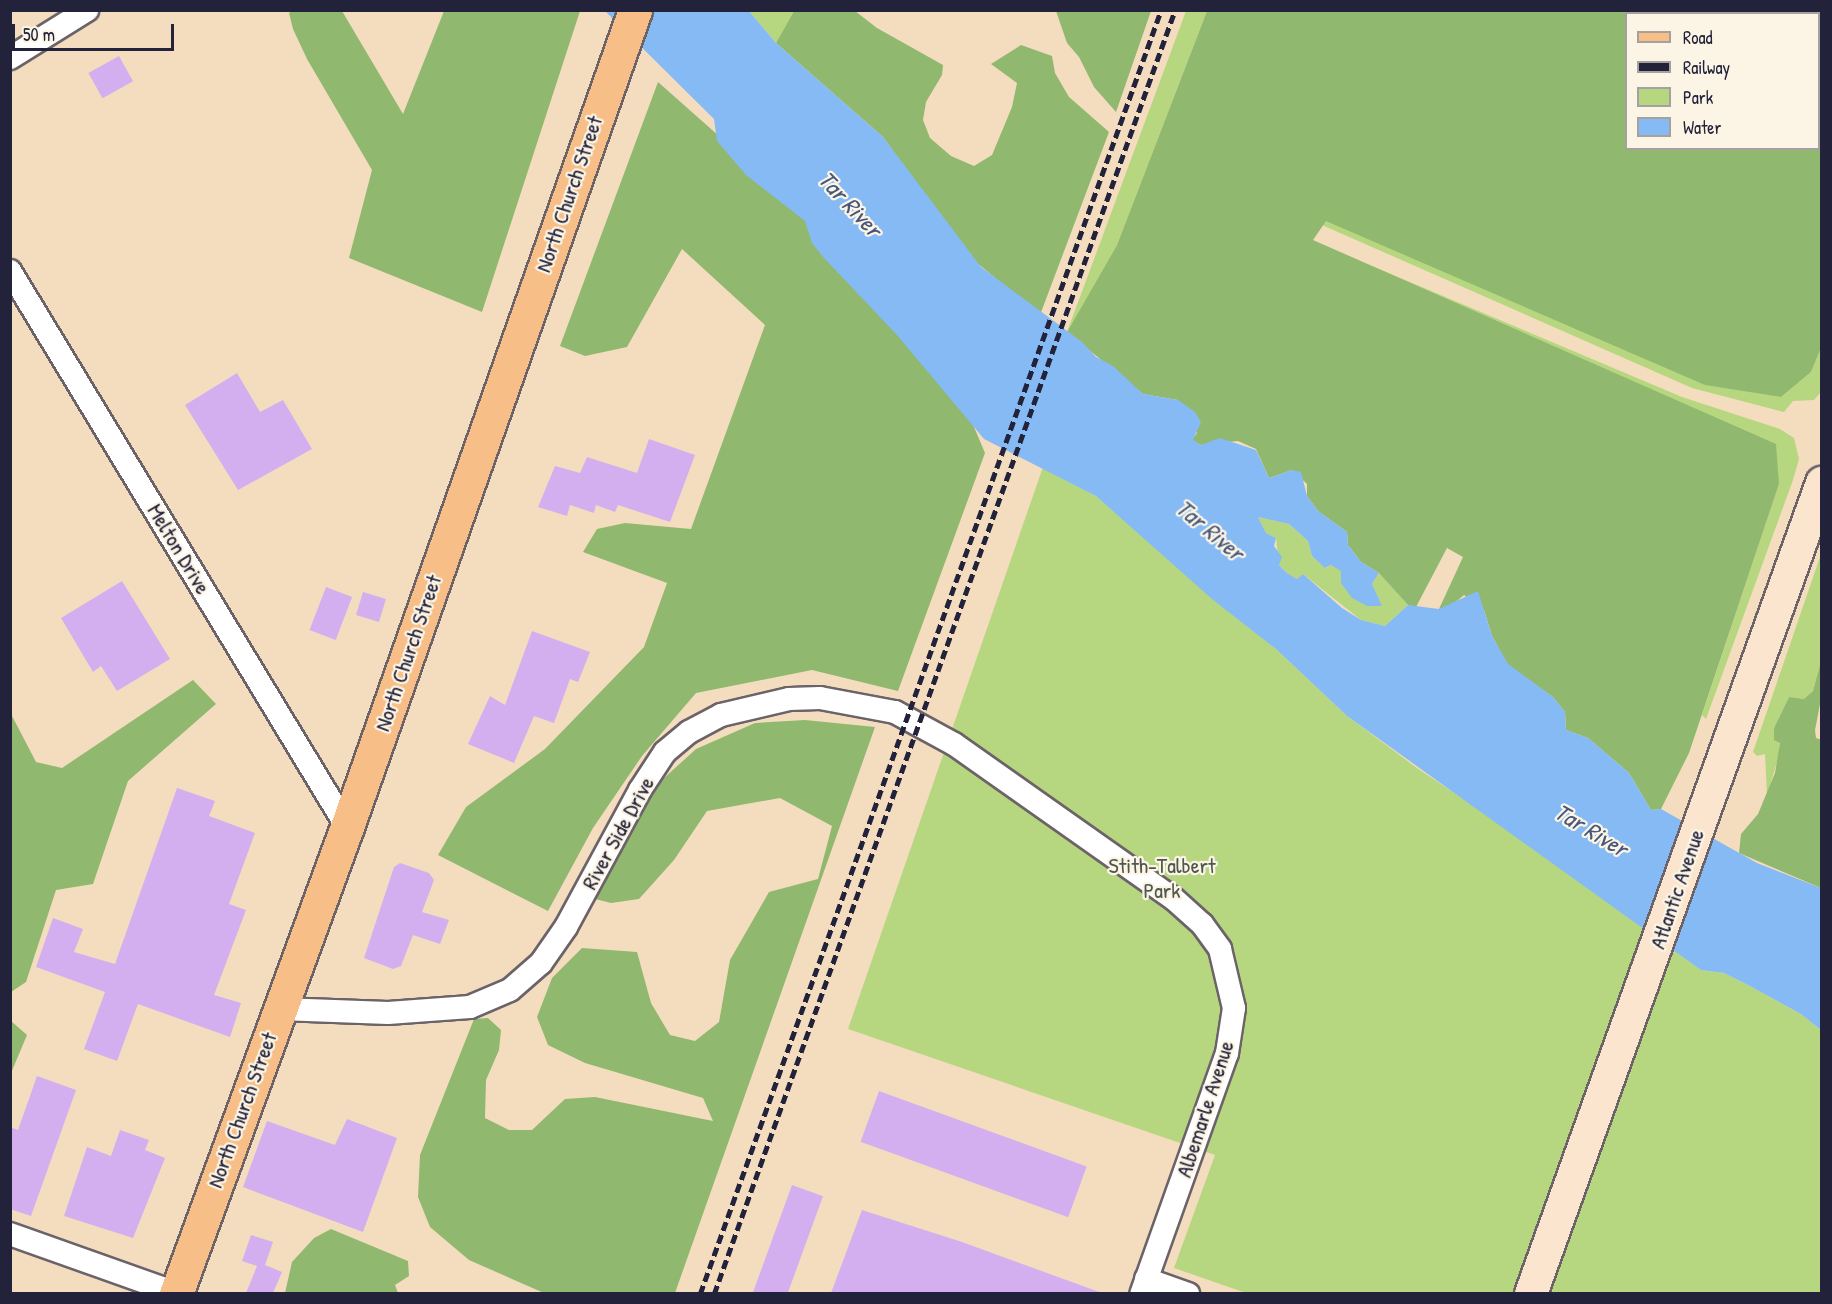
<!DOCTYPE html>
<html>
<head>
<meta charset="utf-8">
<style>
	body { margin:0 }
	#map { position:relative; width:1832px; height:1304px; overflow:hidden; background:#f4ddbf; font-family:"Patrick Hand",sans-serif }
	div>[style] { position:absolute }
	.green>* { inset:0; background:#b6d77f }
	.forest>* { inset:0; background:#90b86e }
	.water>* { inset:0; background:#86baf4 }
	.building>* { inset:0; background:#d3aff0; transform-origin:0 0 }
	.roads { filter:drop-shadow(2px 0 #6c6369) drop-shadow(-2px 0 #6c6369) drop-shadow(0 2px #6c6369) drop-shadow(0 -2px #6c6369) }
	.street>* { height:22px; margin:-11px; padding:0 11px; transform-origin:11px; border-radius:11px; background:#fff }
	.secondary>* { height:32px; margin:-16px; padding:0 16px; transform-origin:16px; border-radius:16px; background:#fce5cf }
	.primary>* { height:33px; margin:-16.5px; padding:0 16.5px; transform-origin:16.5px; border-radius:16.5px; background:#f7be87 }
	.rail>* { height:4.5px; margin-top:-2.25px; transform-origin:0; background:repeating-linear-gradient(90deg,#22223b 0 9px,transparent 0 13.5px) }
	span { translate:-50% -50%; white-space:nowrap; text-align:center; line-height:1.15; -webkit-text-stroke:4.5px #fcf5e5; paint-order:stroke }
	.street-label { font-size:22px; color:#22223b }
	.park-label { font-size:22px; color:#4e584f }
	.water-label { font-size:24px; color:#45577c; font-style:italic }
	.frame { position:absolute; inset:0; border:12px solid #22223b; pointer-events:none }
	.legend { position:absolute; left:1625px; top:12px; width:195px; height:138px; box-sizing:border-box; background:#fcf5e5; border:2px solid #a5a1a1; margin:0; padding:8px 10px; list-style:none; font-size:18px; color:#22223b }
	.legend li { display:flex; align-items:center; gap:12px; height:30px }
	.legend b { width:30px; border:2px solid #a5a1a1 }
	.scale { position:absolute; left:12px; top:24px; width:162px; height:27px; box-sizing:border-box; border:3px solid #22223b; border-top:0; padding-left:8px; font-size:18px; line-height:21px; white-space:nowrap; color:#22223b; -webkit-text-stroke:4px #fcf5e5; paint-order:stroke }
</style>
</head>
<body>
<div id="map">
	<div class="green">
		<i style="clip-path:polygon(749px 11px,794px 11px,776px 43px)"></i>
		<i style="clip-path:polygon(1186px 11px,1207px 11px,1117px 245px,1067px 332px)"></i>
		<i style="clip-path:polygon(1325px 220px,1781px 397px,1811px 372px,1821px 348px,1821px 392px,1814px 400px,1793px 401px,1784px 412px,1692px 388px,1322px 225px)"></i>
		<i style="clip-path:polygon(1313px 241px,1682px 397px,1780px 429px,1794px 438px,1799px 459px,1793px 480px,1706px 719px,1702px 715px,1779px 484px)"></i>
		<i style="clip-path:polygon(1043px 467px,1096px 496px,1276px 649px,1347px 716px,1417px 768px,1532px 845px,1701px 970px,1724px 973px,1748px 985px,1801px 1014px,1821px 1030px,1821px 1293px,1246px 1293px,1174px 1268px,1215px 1155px,848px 1029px)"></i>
		<i style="clip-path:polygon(1258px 517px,1289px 524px,1308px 541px,1312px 556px,1326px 568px,1331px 565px,1372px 584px,1379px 573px,1408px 605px,1385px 626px,1361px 620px,1303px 574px,1297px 579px,1287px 573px,1279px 565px,1276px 538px,1266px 533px)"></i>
		<i style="clip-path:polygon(1821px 554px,1821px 661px,1813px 691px,1804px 699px,1789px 697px,1774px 728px,1780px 742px,1779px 755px,1767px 796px,1765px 754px,1757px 756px,1753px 752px)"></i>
	</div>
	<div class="forest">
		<i style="clip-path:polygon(292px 11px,342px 11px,403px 114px,444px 11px,580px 11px,482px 312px,349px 258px,372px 170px,307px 59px,293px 29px,289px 13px)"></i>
		<i style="clip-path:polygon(794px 11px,855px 11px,877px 28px,943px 65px,942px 75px,926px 102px,923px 120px,930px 138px,951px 156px,974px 166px,992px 155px,1012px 107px,1017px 83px,991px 64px,1021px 45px,1052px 56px,1055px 73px,1069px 97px,1109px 132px,1040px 315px,971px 258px,883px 137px,776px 43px)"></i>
		<i style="clip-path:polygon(1056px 11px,1151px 11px,1116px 112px,1094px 87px,1079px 57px,1067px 43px)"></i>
		<i style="clip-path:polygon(evenodd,1207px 11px,1821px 11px,1821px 348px,1811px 372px,1781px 397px,1705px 385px,1326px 221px,1313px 240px,1776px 444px,1779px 484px,1689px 753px,1661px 809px,1651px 810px,1629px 773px,1588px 738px,1566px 730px,1565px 712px,1553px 697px,1508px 665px,1492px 636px,1484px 610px,1464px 595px,1451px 606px,1439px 609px,1463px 557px,1447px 548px,1416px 607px,1408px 605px,1379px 573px,1361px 562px,1348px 545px,1347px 532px,1318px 511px,1307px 496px,1307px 484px,1292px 470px,1269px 478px,1256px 449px,1238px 441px,1201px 445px,1192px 440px,1197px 433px,1178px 400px,1143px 394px,1067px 332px,1117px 245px,1207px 11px,1626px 14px,1818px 14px,1818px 148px,1626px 148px,1626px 14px)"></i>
		<i style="clip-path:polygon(658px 82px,800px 208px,958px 389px,985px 453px,898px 691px,812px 670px,696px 693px,642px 756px,593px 828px,548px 911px,438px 855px,466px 807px,545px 749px,644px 647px,667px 583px,583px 552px,597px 529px,625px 523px,691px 529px,765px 325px,682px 249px,627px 347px,585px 356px,560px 346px)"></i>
		<i style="clip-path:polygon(1821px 661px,1821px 699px,1815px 730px,1816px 738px,1822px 740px,1821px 888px,1739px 853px,1741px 834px,1758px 814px,1775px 773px,1780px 743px,1774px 740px,1774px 728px,1789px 697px,1804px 699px,1813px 691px)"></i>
		<i style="clip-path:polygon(193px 680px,216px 704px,128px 781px,93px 884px,56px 890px,26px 982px,11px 992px,11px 714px,36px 762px,62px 768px)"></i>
		<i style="clip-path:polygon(805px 720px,875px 727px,675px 1293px,544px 1293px,469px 1260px,430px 1227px,418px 1197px,420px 1155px,474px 1019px,488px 1018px,501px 1030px,499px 1050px,486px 1080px,485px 1118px,509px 1130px,532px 1130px,565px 1099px,595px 1097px,713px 1121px,703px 1098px,585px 1063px,548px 1045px,537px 1017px,552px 978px,582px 948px,637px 952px,651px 1003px,670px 1035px,695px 1041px,719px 1022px,730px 960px,769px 892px,818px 879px,832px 826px,780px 798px,707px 811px,674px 860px,639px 899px,611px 903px,591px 898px,652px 789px,696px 749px,755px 723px)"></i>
		<i style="clip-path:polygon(11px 1021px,27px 1035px,11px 1073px)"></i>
		<i style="clip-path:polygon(331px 1229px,408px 1261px,409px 1276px,395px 1285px,398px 1293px,285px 1293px,292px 1262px,314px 1238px)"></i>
	</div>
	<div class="water">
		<i style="clip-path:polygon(605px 11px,749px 11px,776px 43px,883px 137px,981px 267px,1082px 342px,1096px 357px,1113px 366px,1143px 394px,1178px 400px,1195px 412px,1201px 422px,1193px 440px,1201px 445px,1220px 438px,1256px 450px,1269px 478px,1292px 470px,1301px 472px,1307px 496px,1318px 511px,1347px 532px,1348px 545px,1361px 562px,1379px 573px,1372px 584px,1382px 606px,1367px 606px,1352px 598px,1341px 583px,1341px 571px,1331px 565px,1325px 568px,1312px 556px,1308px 541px,1289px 524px,1258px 517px,1266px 533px,1276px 538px,1274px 546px,1282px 557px,1279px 565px,1287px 573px,1297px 579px,1303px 574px,1342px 608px,1361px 620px,1385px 626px,1408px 605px,1439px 609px,1478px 591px,1492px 636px,1508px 664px,1553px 697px,1565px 712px,1566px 730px,1588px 738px,1629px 773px,1651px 810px,1661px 809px,1757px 863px,1821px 888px,1821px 1030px,1801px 1014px,1748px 985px,1724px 973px,1701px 970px,1347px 716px,1276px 649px,1212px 599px,1096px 496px,984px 439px,897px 335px,824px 258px,812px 243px,805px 221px,746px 175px,717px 141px,714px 119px)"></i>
	</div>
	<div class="building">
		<i style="left:119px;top:56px;width:29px;height:35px;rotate:61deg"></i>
		<i style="clip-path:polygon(237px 373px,260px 412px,283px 400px,312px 449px,238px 490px,185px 405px)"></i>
		<i style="clip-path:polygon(649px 439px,695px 455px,670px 522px,618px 505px,615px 512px,596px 505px,594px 513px,570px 505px,567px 516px,538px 507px,555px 466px,580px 473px,587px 457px,637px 473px)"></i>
		<i style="clip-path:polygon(122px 581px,170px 659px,117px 691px,101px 666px,93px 672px,61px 618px)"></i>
		<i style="left:326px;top:587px;width:28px;height:46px;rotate:21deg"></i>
		<i style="left:363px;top:592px;width:24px;height:24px;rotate:17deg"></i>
		<i style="clip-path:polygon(532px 631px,590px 652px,578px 682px,570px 679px,554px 723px,534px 716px,514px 763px,468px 744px,490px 696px,505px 705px)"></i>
		<i style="clip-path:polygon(177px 788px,215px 801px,209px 816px,255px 833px,229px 904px,246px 910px,214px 995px,241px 1003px,230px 1037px,138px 1004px,117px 1061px,84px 1049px,105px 992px,36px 967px,53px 918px,83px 929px,74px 952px,115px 964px)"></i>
		<i style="clip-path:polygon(400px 863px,429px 873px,434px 880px,422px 912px,449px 920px,440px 944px,413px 935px,401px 966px,393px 969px,364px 958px,394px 867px)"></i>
		<i style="clip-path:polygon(37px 1076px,76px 1090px,31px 1216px,10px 1209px,10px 1127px,18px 1130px)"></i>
		<i style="left:879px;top:1091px;width:221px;height:54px;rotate:20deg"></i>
		<i style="clip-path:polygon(347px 1119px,397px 1138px,363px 1232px,243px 1187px,267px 1121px,335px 1145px)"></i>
		<i style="clip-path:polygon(120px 1130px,149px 1140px,145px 1150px,165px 1158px,133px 1238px,64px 1216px,87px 1147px,111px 1156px)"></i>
		<i style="left:792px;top:1185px;width:33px;height:115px;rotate:20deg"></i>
		<i style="clip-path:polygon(862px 1210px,962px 1242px,1102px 1293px,831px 1293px)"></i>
		<i style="clip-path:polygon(251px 1235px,273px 1242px,265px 1265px,282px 1272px,273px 1293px,246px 1293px,257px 1266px,242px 1261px)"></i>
	</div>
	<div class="roads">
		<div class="street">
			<i style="left:10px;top:58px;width:91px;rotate:-31.9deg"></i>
			<i style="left:10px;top:271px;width:650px;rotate:58.78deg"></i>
			<i style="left:280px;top:1009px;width:108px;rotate:2.1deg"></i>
			<i style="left:388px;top:1013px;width:82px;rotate:-4.2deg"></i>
			<i style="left:470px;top:1007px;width:43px;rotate:-23deg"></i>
			<i style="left:510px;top:990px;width:41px;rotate:-41.1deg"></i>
			<i style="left:541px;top:963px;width:44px;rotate:-55.2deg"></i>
			<i style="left:566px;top:927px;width:156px;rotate:-61.6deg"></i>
			<i style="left:640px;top:790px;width:45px;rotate:-56.7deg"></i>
			<i style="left:665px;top:752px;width:31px;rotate:-40deg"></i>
			<i style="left:689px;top:732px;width:36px;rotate:-28deg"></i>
			<i style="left:721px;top:715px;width:70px;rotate:-13.2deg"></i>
			<i style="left:789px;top:699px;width:31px;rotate:-2deg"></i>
			<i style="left:820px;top:698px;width:76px;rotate:10.6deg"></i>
			<i style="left:895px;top:712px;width:67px;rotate:28.5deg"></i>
			<i style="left:954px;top:744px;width:269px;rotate:35.2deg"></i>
			<i style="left:1174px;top:899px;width:38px;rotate:42deg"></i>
			<i style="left:1202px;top:924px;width:31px;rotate:54deg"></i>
			<i style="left:1220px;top:949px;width:61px;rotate:76.7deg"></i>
			<i style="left:1234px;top:1008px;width:46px;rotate:98.8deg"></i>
			<i style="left:1227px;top:1053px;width:256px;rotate:109.6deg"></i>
			<i style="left:10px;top:1234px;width:176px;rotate:19.6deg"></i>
			<i style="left:1146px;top:1279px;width:45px;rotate:19.7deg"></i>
		</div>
		<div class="secondary">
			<i style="left:1531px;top:1294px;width:862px;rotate:-70.26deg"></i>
		</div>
		<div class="primary">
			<i style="left:176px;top:1294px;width:497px;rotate:-69.9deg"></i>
			<i style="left:347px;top:827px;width:866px;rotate:-70.58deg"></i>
		</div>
	</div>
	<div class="rail">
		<i style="left:700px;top:1294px;width:1364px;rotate:-70.25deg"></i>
		<i style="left:714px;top:1294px;width:1364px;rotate:-70.25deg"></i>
	</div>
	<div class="street-label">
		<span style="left:569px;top:194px;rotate:-71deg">North Church Street</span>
		<span style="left:179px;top:549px;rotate:59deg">Melton Drive</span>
		<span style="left:408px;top:653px;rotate:-71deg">North Church Street</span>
		<span style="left:618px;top:833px;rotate:-61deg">River Side Drive</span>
		<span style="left:1677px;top:889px;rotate:-71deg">Atlantic Avenue</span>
		<span style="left:1205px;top:1109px;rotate:-72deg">Albemarle Avenue</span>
		<span style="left:242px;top:1110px;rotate:-70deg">North Church Street</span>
	</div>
	<div class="park-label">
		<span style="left:1162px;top:878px">Stith-Talbert<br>Park</span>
	</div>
	<div class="water-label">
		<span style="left:850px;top:204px;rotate:47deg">Tar River</span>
		<span style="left:1210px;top:530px;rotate:40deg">Tar River</span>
		<span style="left:1591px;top:830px;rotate:31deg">Tar River</span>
	</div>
	<div class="frame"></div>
	<ul class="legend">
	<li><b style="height:8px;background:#f7be87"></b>Road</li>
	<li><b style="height:8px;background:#22223b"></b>Railway</li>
	<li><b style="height:16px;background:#b6d77f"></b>Park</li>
	<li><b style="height:16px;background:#86baf4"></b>Water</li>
	</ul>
	<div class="scale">50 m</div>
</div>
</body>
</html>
